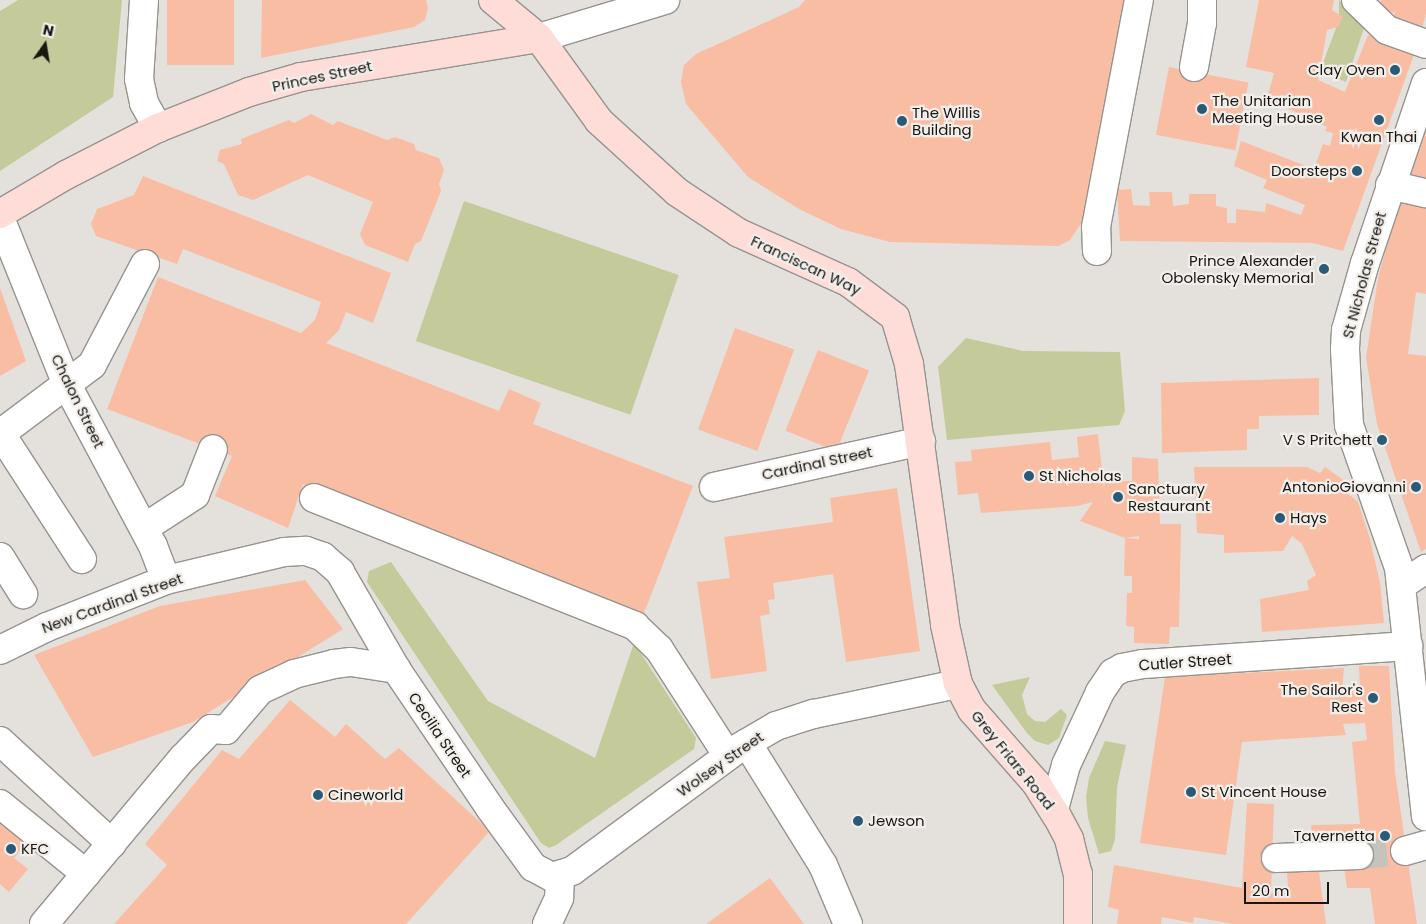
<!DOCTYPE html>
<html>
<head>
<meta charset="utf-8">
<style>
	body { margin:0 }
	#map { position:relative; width:1426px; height:924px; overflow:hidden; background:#e4e1dc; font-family:Poppins,sans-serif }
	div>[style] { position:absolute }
	.green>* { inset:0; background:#c4ca99; transform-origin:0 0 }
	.building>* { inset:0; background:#f8bda3; transform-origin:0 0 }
	.minor-tunnel>* { height:28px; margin-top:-14px; transform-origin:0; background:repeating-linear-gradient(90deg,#c5c3be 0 28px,transparent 0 42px) }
	.roads { filter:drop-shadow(1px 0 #96938e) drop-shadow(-1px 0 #96938e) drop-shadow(0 1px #96938e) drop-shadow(0 -1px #96938e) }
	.minor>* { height:28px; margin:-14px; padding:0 14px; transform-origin:14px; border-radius:14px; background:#fff }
	.major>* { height:28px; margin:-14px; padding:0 14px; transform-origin:14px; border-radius:14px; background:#fedcd8 }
	.dots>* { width:14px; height:14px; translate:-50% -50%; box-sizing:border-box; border:2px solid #f2eee9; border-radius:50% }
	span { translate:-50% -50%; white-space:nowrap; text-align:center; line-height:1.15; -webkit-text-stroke:4.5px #f2eee9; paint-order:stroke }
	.poi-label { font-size:15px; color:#181715 }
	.right { translate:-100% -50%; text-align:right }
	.left { translate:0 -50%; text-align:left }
	.street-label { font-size:15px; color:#181715 }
	.north { position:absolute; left:20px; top:20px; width:50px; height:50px; -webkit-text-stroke:4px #f2eee9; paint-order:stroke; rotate:13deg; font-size:14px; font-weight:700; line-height:20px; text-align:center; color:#181715 }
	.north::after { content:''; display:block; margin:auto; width:18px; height:22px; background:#181715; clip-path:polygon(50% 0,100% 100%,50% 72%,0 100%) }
	.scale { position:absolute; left:1244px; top:882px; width:85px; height:22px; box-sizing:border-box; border:2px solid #181715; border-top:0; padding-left:6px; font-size:15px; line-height:18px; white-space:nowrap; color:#181715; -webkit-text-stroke:4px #f2eee9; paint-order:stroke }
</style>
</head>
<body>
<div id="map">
	<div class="green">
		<i style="clip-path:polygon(18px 0,122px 0,113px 97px,0 171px,0 11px)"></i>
		<i style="clip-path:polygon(1339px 0,1366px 22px,1346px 82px,1320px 71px,1339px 20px)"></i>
		<i style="left:464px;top:201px;width:227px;height:148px;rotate:19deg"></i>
		<i style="clip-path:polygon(966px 338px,1023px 351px,1120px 352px,1125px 411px,1119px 425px,947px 440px,938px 367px)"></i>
		<i style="clip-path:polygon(391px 562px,488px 701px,595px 758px,634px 643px,696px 738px,694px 749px,556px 845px,549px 848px,541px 843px,367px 582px,369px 571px)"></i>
		<i style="clip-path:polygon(1030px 677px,1022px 695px,1027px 714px,1035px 721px,1045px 722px,1061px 709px,1067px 715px,1059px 738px,1048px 745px,1035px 741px,1027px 733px,992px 685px)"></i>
		<i style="clip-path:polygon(1105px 741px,1126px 745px,1117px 787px,1115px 839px,1111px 851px,1099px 854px,1088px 818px,1086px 797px,1089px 778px)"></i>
	</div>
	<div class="building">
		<i style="left:167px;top:0;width:67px;height:65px"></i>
		<i style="clip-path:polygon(262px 0,426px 0,428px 8px,425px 20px,414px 27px,261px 58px)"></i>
		<i style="clip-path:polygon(805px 0,1127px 0,1084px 219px,1070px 240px,1058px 246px,890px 242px,841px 229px,799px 209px,748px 177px,686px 104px,681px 82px,684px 65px,696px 54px,799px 7px)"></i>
		<i style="clip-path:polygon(1259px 0,1334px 0,1332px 10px,1343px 17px,1338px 27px,1327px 30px,1318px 80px,1345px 92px,1368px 35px,1385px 41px,1395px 13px,1379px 9px,1381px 0,1426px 0,1426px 14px,1415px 52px,1343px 251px,1313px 243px,1120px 241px,1117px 190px,1131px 189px,1133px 205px,1150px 206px,1149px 192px,1172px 192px,1173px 206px,1189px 204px,1189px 194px,1216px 194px,1216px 206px,1227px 208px,1227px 223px,1236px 223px,1236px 209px,1265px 212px,1266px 203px,1301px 215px,1305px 205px,1263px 188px,1267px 180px,1234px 166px,1241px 141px,1314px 169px,1323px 144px,1330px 146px,1333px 133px,1325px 131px,1327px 127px,1267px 99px,1274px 73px,1246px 67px)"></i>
		<i style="left:1169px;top:67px;width:81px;height:69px;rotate:11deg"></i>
		<i style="clip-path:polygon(311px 114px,333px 125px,338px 121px,387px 140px,395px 137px,414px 144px,416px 150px,439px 158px,444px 170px,439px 184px,441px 191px,421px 241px,415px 244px,408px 262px,365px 245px,360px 234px,373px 202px,308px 175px,253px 200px,238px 195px,224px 164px,217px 161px,220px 150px,242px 144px,241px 139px,289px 120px,294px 123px)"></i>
		<i style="clip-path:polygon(1426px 132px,1426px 187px,1407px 182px)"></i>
		<i style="clip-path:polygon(143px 176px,391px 273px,373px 323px,346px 312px,339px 330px,326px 343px,499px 411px,509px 389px,541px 403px,533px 424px,693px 486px,643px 616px,303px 484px,288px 528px,215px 496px,232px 456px,107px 409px,158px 277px,301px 333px,315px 320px,321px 302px,183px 249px,177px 264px,96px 236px,91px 224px,97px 209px,134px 195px)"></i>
		<i style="clip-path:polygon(1401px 194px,1426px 200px,1426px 294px,1416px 292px,1408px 354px,1426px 356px,1426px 549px,1421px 552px,1377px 424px,1366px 358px,1378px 278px)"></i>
		<i style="clip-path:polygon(0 288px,26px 361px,0 376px)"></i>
		<i style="left:735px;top:328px;width:63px;height:108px;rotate:20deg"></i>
		<i style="left:818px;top:350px;width:55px;height:87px;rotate:22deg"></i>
		<i style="clip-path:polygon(1319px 378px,1319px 415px,1259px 416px,1259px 429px,1247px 429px,1247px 450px,1162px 453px,1161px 383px)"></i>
		<i style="clip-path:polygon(1098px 434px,1104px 489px,1105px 481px,1132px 481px,1132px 457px,1158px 459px,1160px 524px,1181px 524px,1179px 627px,1170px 627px,1169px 644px,1134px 643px,1134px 627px,1126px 626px,1127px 593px,1132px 593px,1132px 576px,1124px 576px,1125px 538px,1139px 539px,1139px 536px,1125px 538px,1080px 521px,1093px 502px,1077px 506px,981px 513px,978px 493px,958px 495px,955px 462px,972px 461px,971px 450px,1050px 442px,1052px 460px,1079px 457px,1077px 437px)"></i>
		<i style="clip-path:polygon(1194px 467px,1307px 467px,1320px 473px,1325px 467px,1352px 486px,1347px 493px,1358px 502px,1370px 539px,1380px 583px,1384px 623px,1262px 632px,1260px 599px,1309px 590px,1307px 581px,1316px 575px,1302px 544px,1292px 536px,1283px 551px,1224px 553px,1224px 535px,1197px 533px)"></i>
		<i style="clip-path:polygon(897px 488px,920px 651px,846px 662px,833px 574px,773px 583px,775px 599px,768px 600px,770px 614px,760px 616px,767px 671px,711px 679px,697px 582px,730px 578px,724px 537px,833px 522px,830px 498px)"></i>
		<i style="clip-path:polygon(305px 580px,343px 629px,193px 722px,93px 757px,34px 655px,160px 606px)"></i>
		<i style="clip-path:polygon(1359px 666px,1389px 666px,1395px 772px,1417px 924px,1375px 924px,1370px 888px,1347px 888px,1344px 866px,1313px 849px,1311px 825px,1360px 824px,1352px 742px,1367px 740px,1365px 723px,1343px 724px,1346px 735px,1242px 742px,1226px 855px,1140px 843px,1165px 677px,1344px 668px,1342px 692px,1360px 690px)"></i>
		<i style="clip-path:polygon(290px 700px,335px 737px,346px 724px,385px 759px,399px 748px,490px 831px,406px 924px,114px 924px,167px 865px,145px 844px,222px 750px,239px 759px)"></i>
		<i style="clip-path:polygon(1247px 803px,1274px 804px,1271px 893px,1288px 892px,1287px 870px,1318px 864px,1326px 924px,1233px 924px,1194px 917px,1193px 923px,1162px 917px,1161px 924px,1117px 924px,1119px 910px,1108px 907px,1114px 865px,1242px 888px)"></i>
		<i style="clip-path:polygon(0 817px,29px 840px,14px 858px,28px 869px,9px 892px,0 884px)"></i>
		<i style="clip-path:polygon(770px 878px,804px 924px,706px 924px)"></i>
	</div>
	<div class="minor-tunnel">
		<i style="left:1359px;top:855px;width:46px;rotate:-5deg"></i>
	</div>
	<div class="roads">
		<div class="minor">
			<i style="left:144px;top:0;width:79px;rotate:93.6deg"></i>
			<i style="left:139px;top:79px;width:25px;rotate:78deg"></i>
			<i style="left:144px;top:103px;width:29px;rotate:61deg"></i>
			<i style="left:1356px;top:0;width:43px;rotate:44.1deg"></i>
			<i style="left:1387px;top:30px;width:41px;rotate:19.7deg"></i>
			<i style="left:539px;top:38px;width:132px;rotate:-16.8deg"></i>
			<i style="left:1194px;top:67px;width:45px;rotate:-79.7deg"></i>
			<i style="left:1202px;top:23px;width:23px;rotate:-90deg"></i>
			<i style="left:1426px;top:83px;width:190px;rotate:108.7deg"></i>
			<i style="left:1365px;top:263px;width:70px;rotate:105.8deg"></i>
			<i style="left:1346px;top:330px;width:19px;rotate:93deg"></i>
			<i style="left:1345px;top:349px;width:76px;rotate:87deg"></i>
			<i style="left:1349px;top:425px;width:151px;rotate:70.7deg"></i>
			<i style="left:1399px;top:568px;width:250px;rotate:83.8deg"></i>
			<i style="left:1390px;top:185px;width:37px;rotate:13deg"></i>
			<i style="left:0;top:218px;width:180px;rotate:68.1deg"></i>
			<i style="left:67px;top:385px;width:183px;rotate:61.9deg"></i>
			<i style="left:153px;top:546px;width:36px;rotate:69deg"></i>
			<i style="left:1097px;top:251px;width:24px;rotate:-92deg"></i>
			<i style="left:1096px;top:227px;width:231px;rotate:-79.3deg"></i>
			<i style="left:0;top:434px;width:115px;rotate:-36.9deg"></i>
			<i style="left:92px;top:365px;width:114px;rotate:-62.3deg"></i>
			<i style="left:1px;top:434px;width:149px;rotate:57.1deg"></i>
			<i style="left:714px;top:487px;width:212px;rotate:-12.5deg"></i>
			<i style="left:314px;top:498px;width:346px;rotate:21.7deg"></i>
			<i style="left:635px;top:626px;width:33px;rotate:44deg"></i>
			<i style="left:659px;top:649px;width:127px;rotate:57.2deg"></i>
			<i style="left:144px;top:528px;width:61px;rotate:-32.9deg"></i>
			<i style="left:195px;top:495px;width:49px;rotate:-68.6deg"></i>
			<i style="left:0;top:557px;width:44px;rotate:58.1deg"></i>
			<i style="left:1402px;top:585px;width:29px;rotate:-34deg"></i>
			<i style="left:0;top:650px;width:52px;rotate:-26.1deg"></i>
			<i style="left:47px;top:627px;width:128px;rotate:-21.6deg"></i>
			<i style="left:166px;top:580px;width:121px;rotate:-13.3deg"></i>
			<i style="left:284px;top:552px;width:22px;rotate:-3deg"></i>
			<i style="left:306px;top:551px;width:18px;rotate:19deg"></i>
			<i style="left:323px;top:557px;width:23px;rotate:41deg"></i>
			<i style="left:340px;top:572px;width:112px;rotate:60deg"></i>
			<i style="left:396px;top:669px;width:168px;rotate:55.9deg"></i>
			<i style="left:490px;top:808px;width:73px;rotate:53.9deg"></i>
			<i style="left:533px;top:867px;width:21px;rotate:28deg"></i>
			<i style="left:552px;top:877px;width:21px;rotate:-17deg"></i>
			<i style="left:572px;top:871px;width:209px;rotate:-36.4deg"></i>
			<i style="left:740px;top:747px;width:42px;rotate:-30.3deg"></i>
			<i style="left:776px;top:726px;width:40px;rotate:-18deg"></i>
			<i style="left:814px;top:714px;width:147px;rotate:-11.8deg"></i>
			<i style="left:0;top:741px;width:152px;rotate:42.6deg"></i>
			<i style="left:747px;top:743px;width:144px;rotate:58.1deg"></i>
			<i style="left:823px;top:865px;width:64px;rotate:67deg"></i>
			<i style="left:0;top:804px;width:111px;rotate:39.1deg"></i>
			<i style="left:1054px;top:809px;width:46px;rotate:-74.7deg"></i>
			<i style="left:1066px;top:765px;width:81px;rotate:-65deg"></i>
			<i style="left:1100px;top:692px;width:23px;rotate:-56deg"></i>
			<i style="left:1113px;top:673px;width:10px;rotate:-29deg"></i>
			<i style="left:1122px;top:668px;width:21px;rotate:-11deg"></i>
			<i style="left:1143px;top:664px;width:266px;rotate:-3.9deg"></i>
			<i style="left:1405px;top:851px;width:22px;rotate:-16deg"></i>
			<i style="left:1276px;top:858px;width:83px;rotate:-2.1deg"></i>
			<i style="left:44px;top:924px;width:217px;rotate:-50.1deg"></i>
			<i style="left:183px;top:758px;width:40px;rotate:-46deg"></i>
			<i style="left:211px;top:729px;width:15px;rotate:4deg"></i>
			<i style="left:226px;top:730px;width:52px;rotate:-49.6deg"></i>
			<i style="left:260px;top:690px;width:38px;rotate:-25deg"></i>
			<i style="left:294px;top:674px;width:41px;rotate:-14deg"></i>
			<i style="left:334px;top:664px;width:17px;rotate:-7deg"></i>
			<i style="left:351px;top:662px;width:46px;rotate:8.8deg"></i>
			<i style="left:547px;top:924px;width:29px;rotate:-65deg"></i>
			<i style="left:559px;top:898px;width:21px;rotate:-87deg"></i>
		</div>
		<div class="major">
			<i style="left:493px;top:0;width:60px;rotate:39.6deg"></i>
			<i style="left:539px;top:38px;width:102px;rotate:54.1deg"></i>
			<i style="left:599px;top:121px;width:105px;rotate:42.3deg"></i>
			<i style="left:677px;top:192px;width:74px;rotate:33.5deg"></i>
			<i style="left:739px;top:233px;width:120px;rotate:24.2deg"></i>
			<i style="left:848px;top:282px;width:59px;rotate:36.7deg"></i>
			<i style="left:895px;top:317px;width:49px;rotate:73.4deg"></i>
			<i style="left:909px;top:364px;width:263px;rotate:82.1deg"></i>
			<i style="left:945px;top:625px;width:60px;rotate:77.6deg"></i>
			<i style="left:958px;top:684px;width:30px;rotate:62deg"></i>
			<i style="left:972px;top:710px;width:97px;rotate:48.8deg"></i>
			<i style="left:1036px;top:783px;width:39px;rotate:58deg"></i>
			<i style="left:1057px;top:816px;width:26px;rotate:62deg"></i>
			<i style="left:1069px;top:839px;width:36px;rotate:76deg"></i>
			<i style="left:1078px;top:874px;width:50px;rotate:90deg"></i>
			<i style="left:0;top:214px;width:77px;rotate:-30.6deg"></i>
			<i style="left:66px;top:175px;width:103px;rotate:-27.1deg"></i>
			<i style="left:158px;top:128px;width:98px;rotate:-21.6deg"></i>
			<i style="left:249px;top:92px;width:54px;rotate:-16.1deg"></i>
			<i style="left:301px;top:77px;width:241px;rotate:-9.3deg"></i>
		</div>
	</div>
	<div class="dots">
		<i style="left:1395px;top:70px;background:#295b78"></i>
		<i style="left:1202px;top:109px;background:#295b78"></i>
		<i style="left:1379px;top:120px;background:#295b78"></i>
		<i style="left:902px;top:121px;background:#295b78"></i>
		<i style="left:1357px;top:171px;background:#295b78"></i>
		<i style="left:1324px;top:269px;background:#295b78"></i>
		<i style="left:1382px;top:440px;background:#295b78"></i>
		<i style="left:1029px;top:476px;background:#295b78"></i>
		<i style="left:1416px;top:487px;background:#295b78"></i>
		<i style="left:1118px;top:497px;background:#295b78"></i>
		<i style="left:1280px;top:518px;background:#295b78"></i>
		<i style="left:1373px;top:698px;background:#295b78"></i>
		<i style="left:1191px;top:792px;background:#295b78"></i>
		<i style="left:318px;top:795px;background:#295b78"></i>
		<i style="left:858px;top:821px;background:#295b78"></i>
		<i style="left:1385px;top:836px;background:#295b78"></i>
		<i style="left:11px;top:849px;background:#295b78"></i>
	</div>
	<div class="poi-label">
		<span class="right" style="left:1385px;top:70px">Clay Oven</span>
		<span class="left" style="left:1212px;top:109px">The Unitarian<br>Meeting House</span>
		<span class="left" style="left:912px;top:121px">The Willis<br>Building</span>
		<span style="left:1379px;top:137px">Kwan Thai</span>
		<span class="right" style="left:1347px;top:171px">Doorsteps</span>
		<span class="right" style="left:1314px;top:269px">Prince Alexander<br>Obolensky Memorial</span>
		<span class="right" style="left:1372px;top:440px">V S Pritchett</span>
		<span class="left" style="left:1039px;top:476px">St Nicholas</span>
		<span class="right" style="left:1406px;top:487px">AntonioGiovanni</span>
		<span class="left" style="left:1128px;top:497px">Sanctuary<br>Restaurant</span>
		<span class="left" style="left:1290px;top:518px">Hays</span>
		<span class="right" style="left:1363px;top:698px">The Sailor's<br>Rest</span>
		<span class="left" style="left:1201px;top:792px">St Vincent House</span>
		<span class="left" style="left:328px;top:795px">Cineworld</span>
		<span class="left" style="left:868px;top:821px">Jewson</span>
		<span class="right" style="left:1375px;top:836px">Tavernetta</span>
		<span class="left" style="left:21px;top:849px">KFC</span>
	</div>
	<div class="street-label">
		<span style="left:322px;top:76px;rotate:-12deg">Princes Street</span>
		<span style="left:806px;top:265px;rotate:25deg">Franciscan Way</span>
		<span style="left:1364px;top:275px;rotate:-75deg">St Nicholas Street</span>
		<span style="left:78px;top:401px;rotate:64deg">Chalon Street</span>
		<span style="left:817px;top:463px;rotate:-12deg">Cardinal Street</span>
		<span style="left:112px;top:603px;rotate:-20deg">New Cardinal Street</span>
		<span style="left:1185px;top:662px;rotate:-4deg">Cutler Street</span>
		<span style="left:440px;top:735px;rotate:56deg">Cecilia Street</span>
		<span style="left:1013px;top:760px;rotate:51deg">Grey Friars Road</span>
		<span style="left:720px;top:764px;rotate:-35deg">Wolsey Street</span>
	</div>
	<div class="north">N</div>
	<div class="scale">20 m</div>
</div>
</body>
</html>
